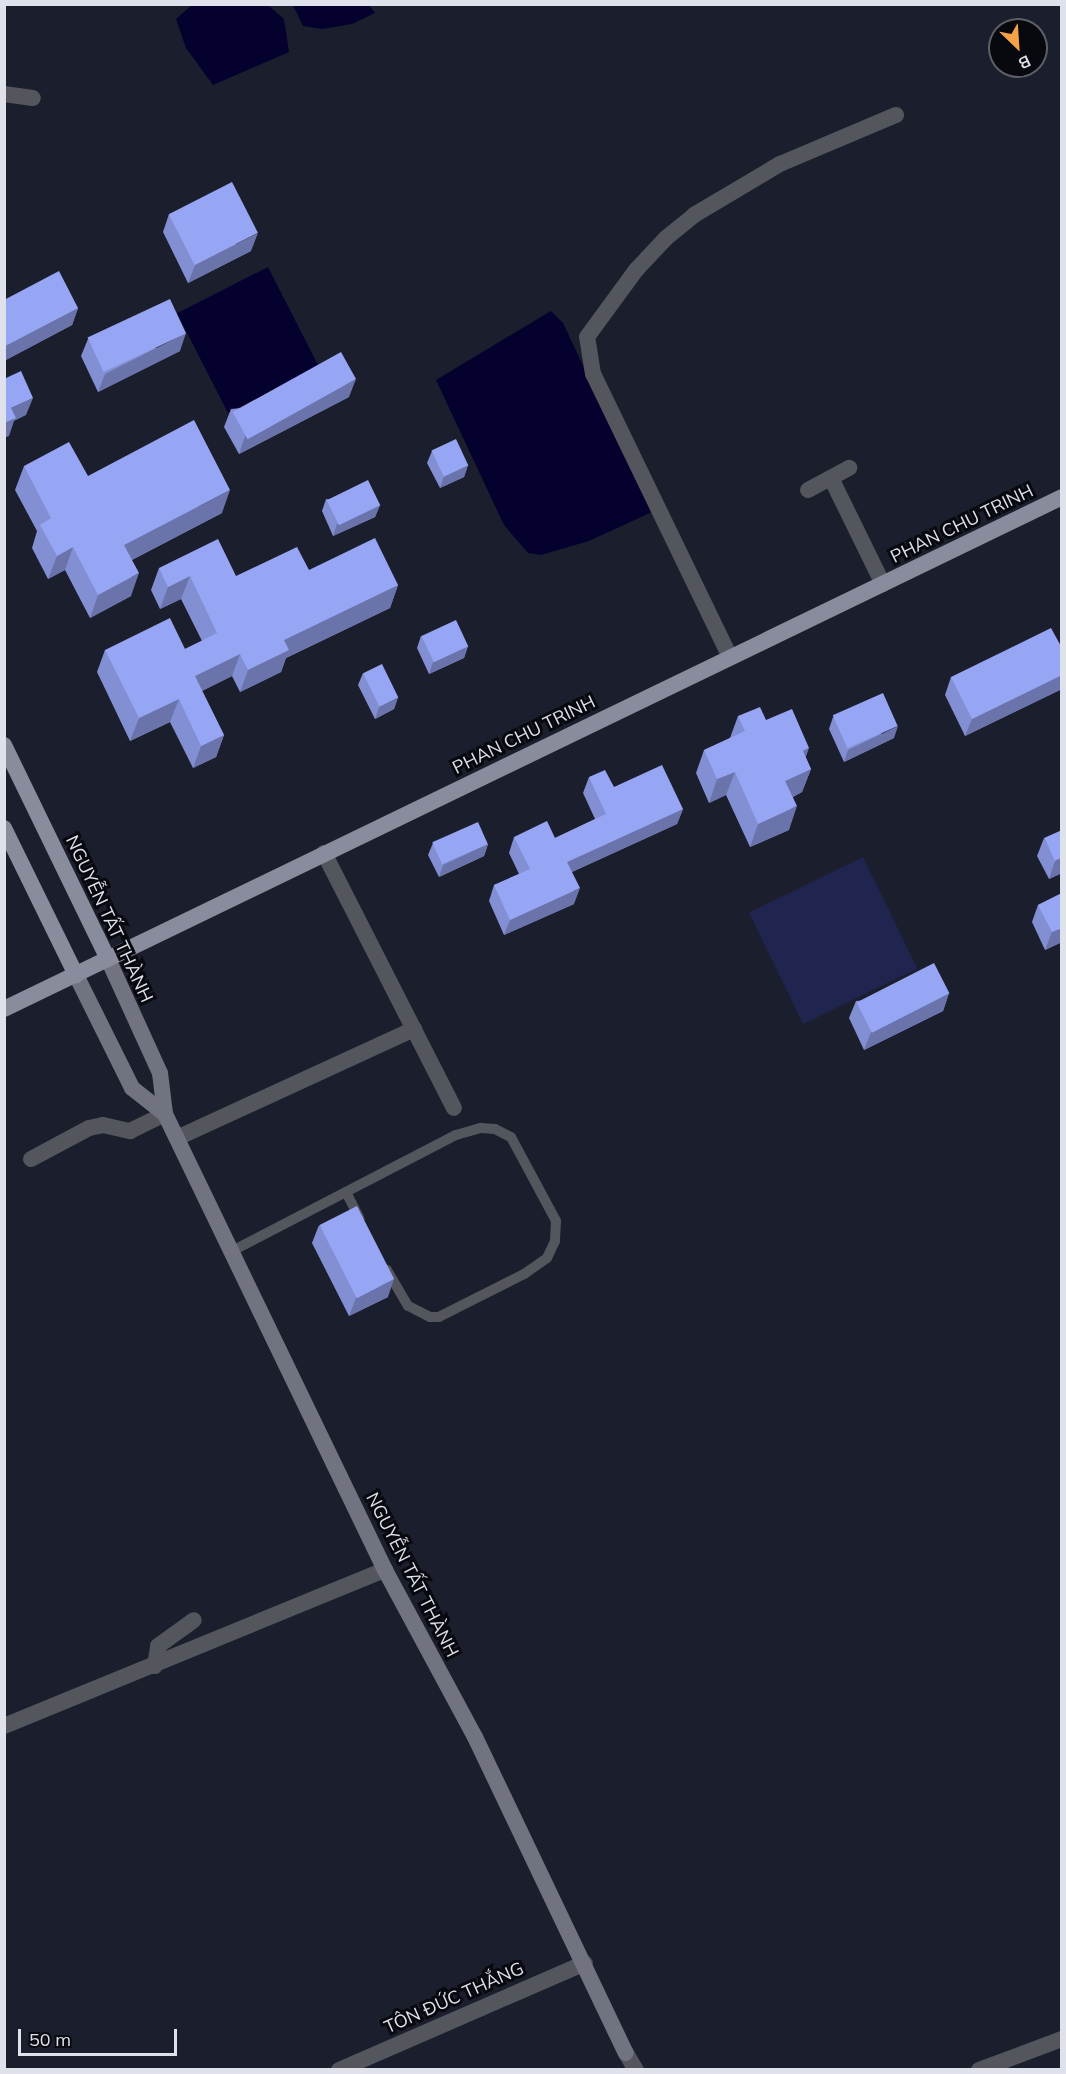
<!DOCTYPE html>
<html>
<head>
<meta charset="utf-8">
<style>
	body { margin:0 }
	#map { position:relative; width:1066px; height:2074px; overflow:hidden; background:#1b1e2c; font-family:Mulish,sans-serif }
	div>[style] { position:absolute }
	.green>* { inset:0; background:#1f254e; transform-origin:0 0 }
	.water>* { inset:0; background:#05012f; transform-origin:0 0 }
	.service>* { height:10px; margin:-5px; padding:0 5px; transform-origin:5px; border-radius:5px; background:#54565d }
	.minor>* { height:16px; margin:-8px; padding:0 8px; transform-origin:8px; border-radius:8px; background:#54565d }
	.tertiary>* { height:16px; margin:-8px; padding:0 8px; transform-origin:8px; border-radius:8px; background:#54565d }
	.secondary>* { height:16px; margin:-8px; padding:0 8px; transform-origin:8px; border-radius:8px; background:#717480 }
	.primary>* { height:16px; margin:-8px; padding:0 8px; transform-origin:8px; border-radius:8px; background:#888c9c }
	.wall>* { inset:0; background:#828fd2 }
	.shaded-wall>* { inset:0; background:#6a74ab }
	.building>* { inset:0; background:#97a6f4; transform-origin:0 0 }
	span { translate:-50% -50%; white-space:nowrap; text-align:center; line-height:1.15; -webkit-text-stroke:6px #07090f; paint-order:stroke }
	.street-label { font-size:18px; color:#dfe1eb }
	.frame { position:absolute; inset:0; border:6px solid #dfe1eb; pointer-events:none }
	.north { position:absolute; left:988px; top:18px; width:60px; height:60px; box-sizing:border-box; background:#07090f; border:2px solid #5d5f67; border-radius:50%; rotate:155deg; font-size:16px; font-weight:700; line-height:24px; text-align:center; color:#dfe1eb }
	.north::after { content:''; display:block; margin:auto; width:21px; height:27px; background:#f6a247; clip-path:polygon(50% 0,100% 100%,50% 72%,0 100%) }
	.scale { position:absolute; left:18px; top:2029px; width:159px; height:27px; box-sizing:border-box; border:3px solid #dfe1eb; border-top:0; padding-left:8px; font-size:18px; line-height:21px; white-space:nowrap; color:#dfe1eb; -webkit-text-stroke:4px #07090f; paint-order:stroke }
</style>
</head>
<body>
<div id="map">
	<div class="green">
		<i style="left:863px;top:857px;width:124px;height:127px;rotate:64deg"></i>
	</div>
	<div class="water">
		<i style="clip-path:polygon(192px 5px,268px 5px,284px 19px,289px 52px,213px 85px,186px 48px,176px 19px)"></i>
		<i style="clip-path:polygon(293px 5px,369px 5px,375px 13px,352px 24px,322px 29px,303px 26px)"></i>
		<i style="left:268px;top:267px;width:112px;height:102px;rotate:63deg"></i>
		<i style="clip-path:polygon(551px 311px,563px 323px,652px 512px,589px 541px,541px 555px,528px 553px,504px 525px,436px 380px)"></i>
	</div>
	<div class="service">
		<i style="left:346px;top:1192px;width:30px;rotate:63deg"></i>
		<i style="left:232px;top:1251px;width:252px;rotate:-27.4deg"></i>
		<i style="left:456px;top:1135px;width:26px;rotate:-16deg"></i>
		<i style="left:481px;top:1128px;width:14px;rotate:4deg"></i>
		<i style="left:495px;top:1129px;width:18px;rotate:27deg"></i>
		<i style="left:511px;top:1137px;width:95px;rotate:61.8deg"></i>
		<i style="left:556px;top:1221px;width:20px;rotate:93deg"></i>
		<i style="left:555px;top:1241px;width:19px;rotate:115deg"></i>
		<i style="left:547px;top:1258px;width:28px;rotate:145deg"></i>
		<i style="left:524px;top:1274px;width:95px;rotate:153.2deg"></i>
		<i style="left:439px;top:1317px;width:9px;rotate:180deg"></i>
		<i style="left:430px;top:1317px;width:25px;rotate:-153deg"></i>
		<i style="left:408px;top:1306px;width:42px;rotate:-120.3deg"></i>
	</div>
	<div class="minor">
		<i style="left:4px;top:94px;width:29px;rotate:8deg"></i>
		<i style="left:831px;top:478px;width:118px;rotate:63.9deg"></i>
		<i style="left:808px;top:490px;width:47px;rotate:-28.2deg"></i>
		<i style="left:730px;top:657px;width:314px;rotate:-115.8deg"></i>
		<i style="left:593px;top:374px;width:37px;rotate:-99deg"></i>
		<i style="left:587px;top:337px;width:83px;rotate:-53.8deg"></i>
		<i style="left:636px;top:270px;width:44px;rotate:-46.8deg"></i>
		<i style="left:666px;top:238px;width:36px;rotate:-39deg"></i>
		<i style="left:694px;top:215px;width:100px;rotate:-30.7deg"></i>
		<i style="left:780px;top:164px;width:126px;rotate:-22.9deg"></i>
		<i style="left:324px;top:853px;width:286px;rotate:63deg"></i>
		<i style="left:177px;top:1138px;width:261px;rotate:-24.7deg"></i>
		<i style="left:31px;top:1159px;width:66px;rotate:-28.1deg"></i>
		<i style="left:89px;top:1128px;width:14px;rotate:-12deg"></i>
		<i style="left:103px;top:1125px;width:28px;rotate:13deg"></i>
		<i style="left:130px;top:1131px;width:39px;rotate:-26deg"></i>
		<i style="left:155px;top:1666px;width:20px;rotate:-81deg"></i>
		<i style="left:158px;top:1646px;width:44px;rotate:-35.8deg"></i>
		<i style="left:4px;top:1726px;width:412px;rotate:-22.3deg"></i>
		<i style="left:626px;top:2053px;width:20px;rotate:60deg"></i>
		<i style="left:979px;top:2070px;width:89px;rotate:-20.5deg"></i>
	</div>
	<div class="tertiary">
		<i style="left:339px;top:2070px;width:268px;rotate:-23.5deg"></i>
	</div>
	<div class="secondary">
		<i style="left:108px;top:959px;width:125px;rotate:65.5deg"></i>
		<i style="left:160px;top:1073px;width:41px;rotate:83deg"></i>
		<i style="left:165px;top:1114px;width:506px;rotate:64.24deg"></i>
		<i style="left:385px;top:1570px;width:190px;rotate:61.7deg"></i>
		<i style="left:475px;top:1737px;width:350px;rotate:64.5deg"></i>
		<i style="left:76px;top:975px;width:126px;rotate:63.6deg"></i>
		<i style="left:132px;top:1088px;width:42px;rotate:38.2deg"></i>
	</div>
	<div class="primary">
		<i style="left:4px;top:745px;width:238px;rotate:64.1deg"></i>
		<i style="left:4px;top:828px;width:164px;rotate:63.9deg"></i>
		<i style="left:4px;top:1009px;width:1175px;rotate:-25.82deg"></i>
	</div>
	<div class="wall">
		<i style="clip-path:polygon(169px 214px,251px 251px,188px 283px,163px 232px)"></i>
		<i style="clip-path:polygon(4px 300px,78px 308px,72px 325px,4px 361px)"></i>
		<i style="clip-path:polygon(88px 339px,180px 351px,98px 392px,81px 356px)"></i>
		<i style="clip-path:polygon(349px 397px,239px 454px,224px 427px,231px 409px)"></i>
		<i style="clip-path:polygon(432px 451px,468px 465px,464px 477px,440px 488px,427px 463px)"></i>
		<i style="clip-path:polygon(24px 466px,88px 476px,222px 513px,132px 560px,131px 596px,90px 618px,65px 570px,48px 579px,32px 548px,37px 531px,15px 490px)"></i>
		<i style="clip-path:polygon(326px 499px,380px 505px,375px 517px,333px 536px,322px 511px)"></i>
		<i style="clip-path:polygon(159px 568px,236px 576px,309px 570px,398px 585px,390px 608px,286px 658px,281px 672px,240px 692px,232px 676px,202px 691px,224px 735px,216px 757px,193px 768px,170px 722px,130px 741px,97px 672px,105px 650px,185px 649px,202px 641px,181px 599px,160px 609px,151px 590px)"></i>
		<i style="clip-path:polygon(421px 636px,468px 646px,464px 658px,429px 674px,417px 648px)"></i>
		<i style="clip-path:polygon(1062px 648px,1062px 689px,965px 736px,945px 695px,951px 677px)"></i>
		<i style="clip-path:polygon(363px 673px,398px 697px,394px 709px,375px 719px,358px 685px)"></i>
		<i style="clip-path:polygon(738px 716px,766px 720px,806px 758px,811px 769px,802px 792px,793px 797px,789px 830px,750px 847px,726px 795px,709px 803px,696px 773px,704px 750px,730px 738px)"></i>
		<i style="clip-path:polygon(833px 717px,894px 738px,844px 762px,829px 729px)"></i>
		<i style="clip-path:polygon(589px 777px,614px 787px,683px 809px,677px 824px,572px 872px,574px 904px,504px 935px,489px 901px,494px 885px,519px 874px,509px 853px,514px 837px,555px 838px,595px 819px,583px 793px)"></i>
		<i style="clip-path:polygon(1044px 838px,1062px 873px,1049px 879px,1037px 856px)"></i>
		<i style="clip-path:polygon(433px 843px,488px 844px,484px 856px,439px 877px,428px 855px)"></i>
		<i style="clip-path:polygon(1062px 893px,1062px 942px,1045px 950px,1032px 922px,1038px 905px)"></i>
		<i style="clip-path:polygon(949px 993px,943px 1011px,864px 1050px,849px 1018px,856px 1001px)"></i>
		<i style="clip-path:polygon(319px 1225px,388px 1297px,349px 1316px,312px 1243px)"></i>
	</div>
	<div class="shaded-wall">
		<i style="clip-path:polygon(258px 233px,251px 251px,188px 283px,195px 265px)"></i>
		<i style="clip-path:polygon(78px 308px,72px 325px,4px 361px,4px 353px,7px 345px)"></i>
		<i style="clip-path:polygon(186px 333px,180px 351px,98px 392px,105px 374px)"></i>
		<i style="clip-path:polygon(356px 379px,349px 397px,239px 454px,245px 436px)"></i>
		<i style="clip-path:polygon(33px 398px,26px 415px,14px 421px,9px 436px,4px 438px,4px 423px,11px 408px)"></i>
		<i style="clip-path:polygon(468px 465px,464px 477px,440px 488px,444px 476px)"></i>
		<i style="clip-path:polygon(230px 490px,222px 513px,116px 568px,124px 545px)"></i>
		<i style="clip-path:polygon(380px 505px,375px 517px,333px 536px,337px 524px)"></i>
		<i style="clip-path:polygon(73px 547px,65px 570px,48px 579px,57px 556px)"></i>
		<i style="clip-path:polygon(139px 573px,131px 596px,90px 618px,98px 595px)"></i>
		<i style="clip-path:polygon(190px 576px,181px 599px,160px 609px,168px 587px)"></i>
		<i style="clip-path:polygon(398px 585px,390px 608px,286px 658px,281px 672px,240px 692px,248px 670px,284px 640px)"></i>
		<i style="clip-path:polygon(468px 646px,464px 658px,429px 674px,433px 662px)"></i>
		<i style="clip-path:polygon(240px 654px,232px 676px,187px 698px,195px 676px)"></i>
		<i style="clip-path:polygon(1062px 675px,1062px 689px,965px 736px,972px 719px)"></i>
		<i style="clip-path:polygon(398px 697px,394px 709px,375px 719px,379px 707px)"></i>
		<i style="clip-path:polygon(179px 699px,170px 722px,130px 741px,139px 718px)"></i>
		<i style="clip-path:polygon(898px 726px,894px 738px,844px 762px,848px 750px)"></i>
		<i style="clip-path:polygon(224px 735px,216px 757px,193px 768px,201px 746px)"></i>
		<i style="clip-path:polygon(809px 748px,801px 771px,803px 751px)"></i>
		<i style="clip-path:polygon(811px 769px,802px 792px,777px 804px,785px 781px)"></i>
		<i style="clip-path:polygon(735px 772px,726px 795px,709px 803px,717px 779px)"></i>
		<i style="clip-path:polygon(797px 806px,789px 830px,750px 847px,758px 824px)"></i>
		<i style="clip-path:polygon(683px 809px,677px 824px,561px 877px,567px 862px)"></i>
		<i style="clip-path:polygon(488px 844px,484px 856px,439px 877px,443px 865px)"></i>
		<i style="clip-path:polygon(1062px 858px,1062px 873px,1049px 879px,1055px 861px)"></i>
		<i style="clip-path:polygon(580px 888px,574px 904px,504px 935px,510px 920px)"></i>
		<i style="clip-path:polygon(1062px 928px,1062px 942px,1045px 950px,1052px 932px)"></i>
		<i style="clip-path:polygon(949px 993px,943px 1011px,864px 1050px,871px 1032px)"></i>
		<i style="clip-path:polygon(394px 1279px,388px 1297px,349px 1316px,356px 1298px)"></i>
	</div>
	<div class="building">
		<i style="left:232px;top:182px;width:57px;height:71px;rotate:63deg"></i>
		<i style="clip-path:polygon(59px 271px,78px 308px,7px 345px,4px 339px,4px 300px)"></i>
		<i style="left:170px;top:299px;width:38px;height:91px;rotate:65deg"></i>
		<i style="left:341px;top:352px;width:31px;height:124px;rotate:61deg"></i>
		<i style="clip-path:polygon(21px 371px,33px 398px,11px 408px,16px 418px,4px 423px,4px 379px)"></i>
		<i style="clip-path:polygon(194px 420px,230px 490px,124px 545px,139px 573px,98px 595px,73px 547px,57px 556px,40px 525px,51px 518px,24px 466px,69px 442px,88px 476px)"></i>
		<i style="left:456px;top:439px;width:29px;height:27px;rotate:65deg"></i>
		<i style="left:368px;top:480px;width:28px;height:46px;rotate:64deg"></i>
		<i style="clip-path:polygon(375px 538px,398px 585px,284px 640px,289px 650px,248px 670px,240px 654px,195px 676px,224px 735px,201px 746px,179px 699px,139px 718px,105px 650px,170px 618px,185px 649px,217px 633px,190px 576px,168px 587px,159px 568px,218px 539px,236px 576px,297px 547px,309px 570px)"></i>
		<i style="left:456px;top:620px;width:29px;height:38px;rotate:65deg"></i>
		<i style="clip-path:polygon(1051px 628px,1062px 648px,1062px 675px,972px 719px,951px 677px)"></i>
		<i style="left:382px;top:664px;width:37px;height:21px;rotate:64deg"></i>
		<i style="left:883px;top:693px;width:36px;height:55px;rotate:66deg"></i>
		<i style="clip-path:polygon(760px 707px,766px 720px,792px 709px,809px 748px,803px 751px,811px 769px,785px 781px,797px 806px,758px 824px,735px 772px,717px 779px,704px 750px,745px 731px,738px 716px)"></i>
		<i style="clip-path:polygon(662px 765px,683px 809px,567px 862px,580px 888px,510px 920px,494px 885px,530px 869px,514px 837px,547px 821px,555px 838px,606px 814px,589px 777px,605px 770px,614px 787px)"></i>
		<i style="left:478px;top:822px;width:24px;height:50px;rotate:66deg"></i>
		<i style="clip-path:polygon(1062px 830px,1062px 858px,1055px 861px,1044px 838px)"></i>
		<i style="clip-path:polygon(1062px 893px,1062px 928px,1052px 932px,1038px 905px)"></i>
		<i style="left:934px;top:963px;width:34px;height:87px;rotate:63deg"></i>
		<i style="left:357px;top:1206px;width:82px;height:42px;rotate:63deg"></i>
	</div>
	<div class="street-label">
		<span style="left:962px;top:524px;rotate:-26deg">PHAN CHU TRINH</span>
		<span style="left:524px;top:735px;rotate:-26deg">PHAN CHU TRINH</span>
		<span style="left:109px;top:919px;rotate:65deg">NGUYỄN TẤT THÀNH</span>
		<span style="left:412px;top:1575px;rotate:63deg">NGUYỄN TẤT THÀNH</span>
		<span style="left:454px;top:1998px;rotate:-24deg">TÔN ĐỨC THẮNG</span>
	</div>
	<div class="frame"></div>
	<div class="north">B</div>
	<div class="scale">50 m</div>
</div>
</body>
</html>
